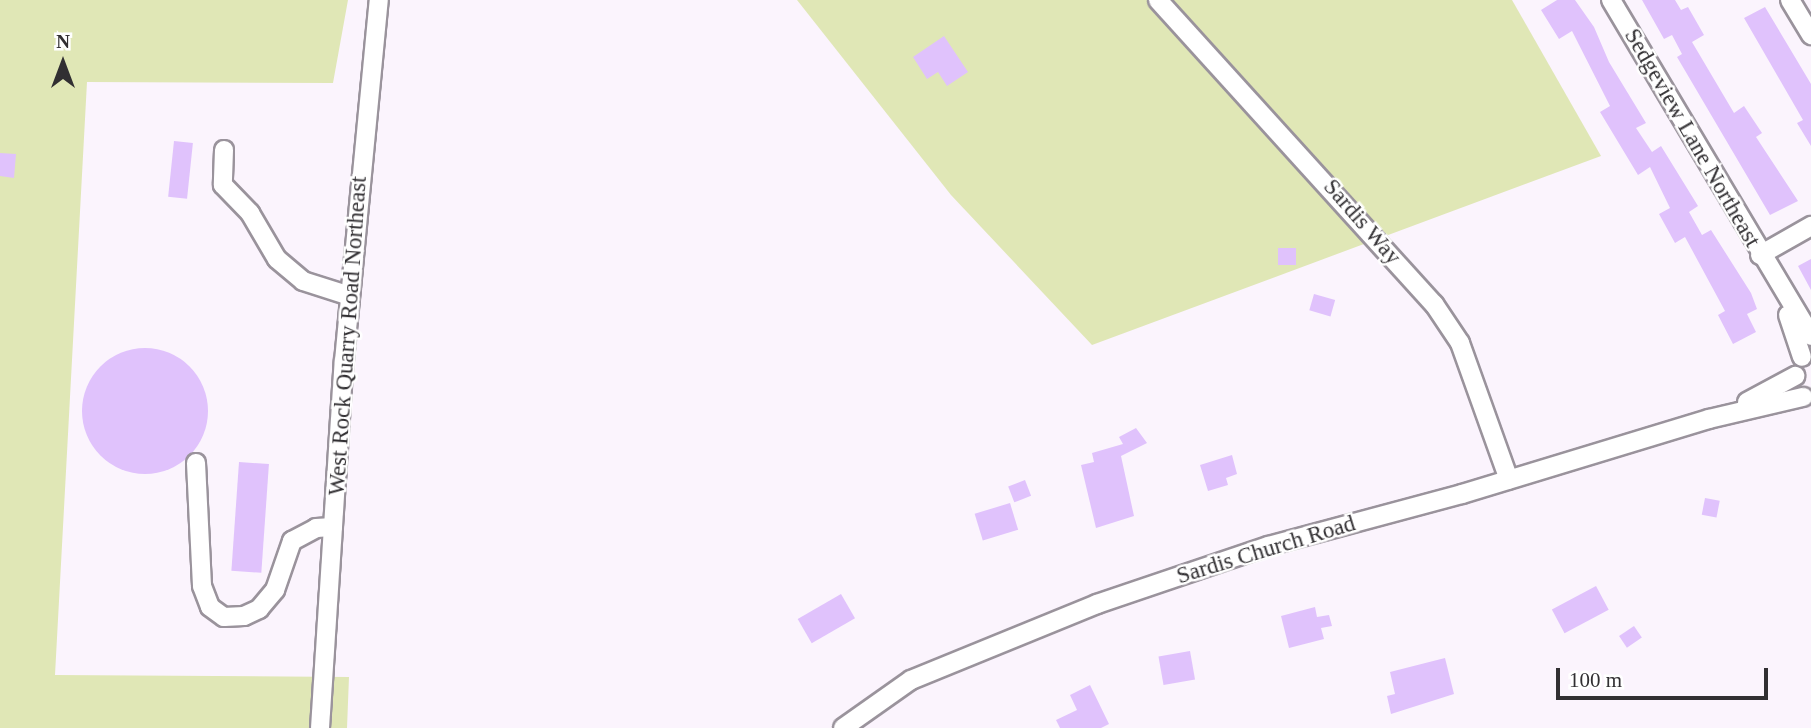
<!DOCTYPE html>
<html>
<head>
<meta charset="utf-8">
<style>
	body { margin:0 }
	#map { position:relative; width:1811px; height:728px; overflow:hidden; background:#fbf4fd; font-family:"Times New Roman",serif }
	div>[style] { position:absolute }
	.green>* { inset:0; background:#e0e7b6 }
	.building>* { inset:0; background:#e0c2fc; transform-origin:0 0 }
	.round { border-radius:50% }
	.roads { filter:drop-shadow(2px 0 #9a939c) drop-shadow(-2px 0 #9a939c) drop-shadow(0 2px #9a939c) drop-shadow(0 -2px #9a939c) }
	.minor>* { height:18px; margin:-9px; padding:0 9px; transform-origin:9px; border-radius:9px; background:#fff }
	span { translate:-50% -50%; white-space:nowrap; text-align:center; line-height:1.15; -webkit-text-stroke:5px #fff; paint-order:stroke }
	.street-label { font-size:23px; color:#312f32 }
	.north { position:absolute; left:28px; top:28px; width:70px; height:70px; -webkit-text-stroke:5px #fff; paint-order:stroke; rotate:0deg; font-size:19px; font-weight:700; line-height:28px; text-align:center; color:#312f32 }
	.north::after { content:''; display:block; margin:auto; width:24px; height:32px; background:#312f32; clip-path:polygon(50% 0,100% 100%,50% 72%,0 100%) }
	.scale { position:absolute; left:1556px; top:668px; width:212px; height:32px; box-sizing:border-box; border:4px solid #312f32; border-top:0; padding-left:9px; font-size:21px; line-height:24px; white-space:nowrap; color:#312f32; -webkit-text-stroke:5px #fff; paint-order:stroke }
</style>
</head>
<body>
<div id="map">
	<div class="green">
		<i style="clip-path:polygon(0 0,348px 0,333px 83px,87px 82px,55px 675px,349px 677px,347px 728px,0 728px)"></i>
		<i style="clip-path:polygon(797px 0,1512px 0,1601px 156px,1092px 345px,951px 195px)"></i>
	</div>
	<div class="building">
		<i style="clip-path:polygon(1557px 0,1575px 0,1594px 27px,1609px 62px,1646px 123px,1636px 128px,1652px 152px,1661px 146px,1698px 206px,1689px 212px,1702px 235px,1711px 230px,1751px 293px,1757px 309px,1747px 314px,1756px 332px,1733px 344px,1718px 315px,1725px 311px,1685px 237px,1675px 243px,1659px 214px,1670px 208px,1650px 167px,1638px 175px,1600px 112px,1610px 106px,1572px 31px,1559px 39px,1541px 10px)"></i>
		<i style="clip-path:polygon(1642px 0,1675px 0,1681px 10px,1688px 7px,1704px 35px,1692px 42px,1734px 113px,1744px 106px,1762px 133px,1756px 137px,1798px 201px,1770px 215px,1677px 57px,1682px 54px,1672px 35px,1664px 39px)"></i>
		<i style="clip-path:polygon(1765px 7px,1811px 84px,1811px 146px,1797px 123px,1803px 120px,1744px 18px)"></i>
		<i style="clip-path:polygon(944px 36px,968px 72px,947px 86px,938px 72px,927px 79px,913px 57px)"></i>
		<i style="left:174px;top:141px;width:19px;height:56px;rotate:6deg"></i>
		<i style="clip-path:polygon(0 153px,16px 154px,14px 178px,0 176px)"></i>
		<i style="left:1278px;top:248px;width:18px;height:17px"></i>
		<i style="clip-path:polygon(1811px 259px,1811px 290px,1798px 266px)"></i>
		<i style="left:1314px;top:294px;width:22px;height:17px;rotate:16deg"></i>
		<i class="round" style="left:82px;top:348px;width:126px;height:126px"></i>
		<i style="clip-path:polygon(1136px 428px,1147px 443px,1121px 456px,1134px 516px,1096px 528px,1081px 465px,1094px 462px,1092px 453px,1123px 444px,1119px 437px)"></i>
		<i style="clip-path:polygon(1232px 455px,1237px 474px,1226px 478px,1228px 485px,1208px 491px,1200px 465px)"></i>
		<i style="left:239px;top:462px;width:30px;height:109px;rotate:4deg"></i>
		<i style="left:1025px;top:480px;width:17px;height:18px;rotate:69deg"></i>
		<i style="left:1705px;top:498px;width:15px;height:17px;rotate:11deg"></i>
		<i style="left:1010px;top:503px;width:28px;height:37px;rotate:73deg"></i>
		<i style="left:1596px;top:586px;width:27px;height:50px;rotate:62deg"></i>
		<i style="left:841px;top:594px;width:28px;height:50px;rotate:60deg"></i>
		<i style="clip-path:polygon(1315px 607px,1317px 617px,1329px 615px,1332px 626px,1321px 628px,1324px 639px,1289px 648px,1281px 616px)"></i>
		<i style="left:1634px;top:626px;width:14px;height:18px;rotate:56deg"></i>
		<i style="left:1190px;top:651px;width:29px;height:32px;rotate:80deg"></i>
		<i style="clip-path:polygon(1445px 658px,1454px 694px,1391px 714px,1387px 696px,1395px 694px,1390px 672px)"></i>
		<i style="clip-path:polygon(1090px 685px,1109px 724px,1101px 728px,1060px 728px,1056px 720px,1077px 710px,1070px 695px)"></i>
	</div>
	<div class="roads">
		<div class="minor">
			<i style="left:1158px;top:0;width:411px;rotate:47.8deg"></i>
			<i style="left:1434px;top:304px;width:47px;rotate:56.3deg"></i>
			<i style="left:1460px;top:343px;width:145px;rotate:70.3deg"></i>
			<i style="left:1611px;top:0;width:391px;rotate:59.2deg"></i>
			<i style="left:1790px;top:0;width:41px;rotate:59deg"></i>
			<i style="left:224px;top:150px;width:35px;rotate:92deg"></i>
			<i style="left:223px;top:185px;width:39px;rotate:46deg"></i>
			<i style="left:250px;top:213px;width:53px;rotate:59.6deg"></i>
			<i style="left:277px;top:259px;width:34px;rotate:40deg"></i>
			<i style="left:303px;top:281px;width:49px;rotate:17.7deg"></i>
			<i style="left:1760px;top:255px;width:59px;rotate:-29.6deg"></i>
			<i style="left:1788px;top:315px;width:44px;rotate:71.6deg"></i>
			<i style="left:1747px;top:402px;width:55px;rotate:-28.4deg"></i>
			<i style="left:196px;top:463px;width:123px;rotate:87.2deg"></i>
			<i style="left:202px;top:586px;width:22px;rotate:69deg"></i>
			<i style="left:210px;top:607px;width:17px;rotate:36deg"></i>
			<i style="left:224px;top:617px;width:20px;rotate:-3deg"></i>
			<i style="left:244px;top:616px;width:17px;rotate:-25deg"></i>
			<i style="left:259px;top:609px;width:25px;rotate:-50deg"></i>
			<i style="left:275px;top:590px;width:52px;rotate:-70.9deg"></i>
			<i style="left:292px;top:541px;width:27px;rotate:-28deg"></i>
			<i style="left:316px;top:528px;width:17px;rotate:-3deg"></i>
			<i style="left:320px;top:728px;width:368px;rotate:-86.3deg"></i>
			<i style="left:344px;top:361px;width:363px;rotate:-84.5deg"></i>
			<i style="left:843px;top:728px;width:83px;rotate:-35.2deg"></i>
			<i style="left:911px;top:680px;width:201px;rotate:-22.2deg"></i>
			<i style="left:1097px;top:604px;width:181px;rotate:-18.7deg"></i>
			<i style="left:1268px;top:546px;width:201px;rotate:-15deg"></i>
			<i style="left:1462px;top:494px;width:258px;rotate:-16.9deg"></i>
			<i style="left:1709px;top:419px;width:97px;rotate:-13.2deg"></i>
		</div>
	</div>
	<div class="street-label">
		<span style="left:1692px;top:138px;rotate:60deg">Sedgeview Lane Northeast</span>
		<span style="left:1362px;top:222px;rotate:49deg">Sardis Way</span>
		<span style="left:348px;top:336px;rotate:-86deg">West Rock Quarry Road Northeast</span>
		<span style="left:1266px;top:550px;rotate:-17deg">Sardis Church Road</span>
	</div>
	<div class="north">N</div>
	<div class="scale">100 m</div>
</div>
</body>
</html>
